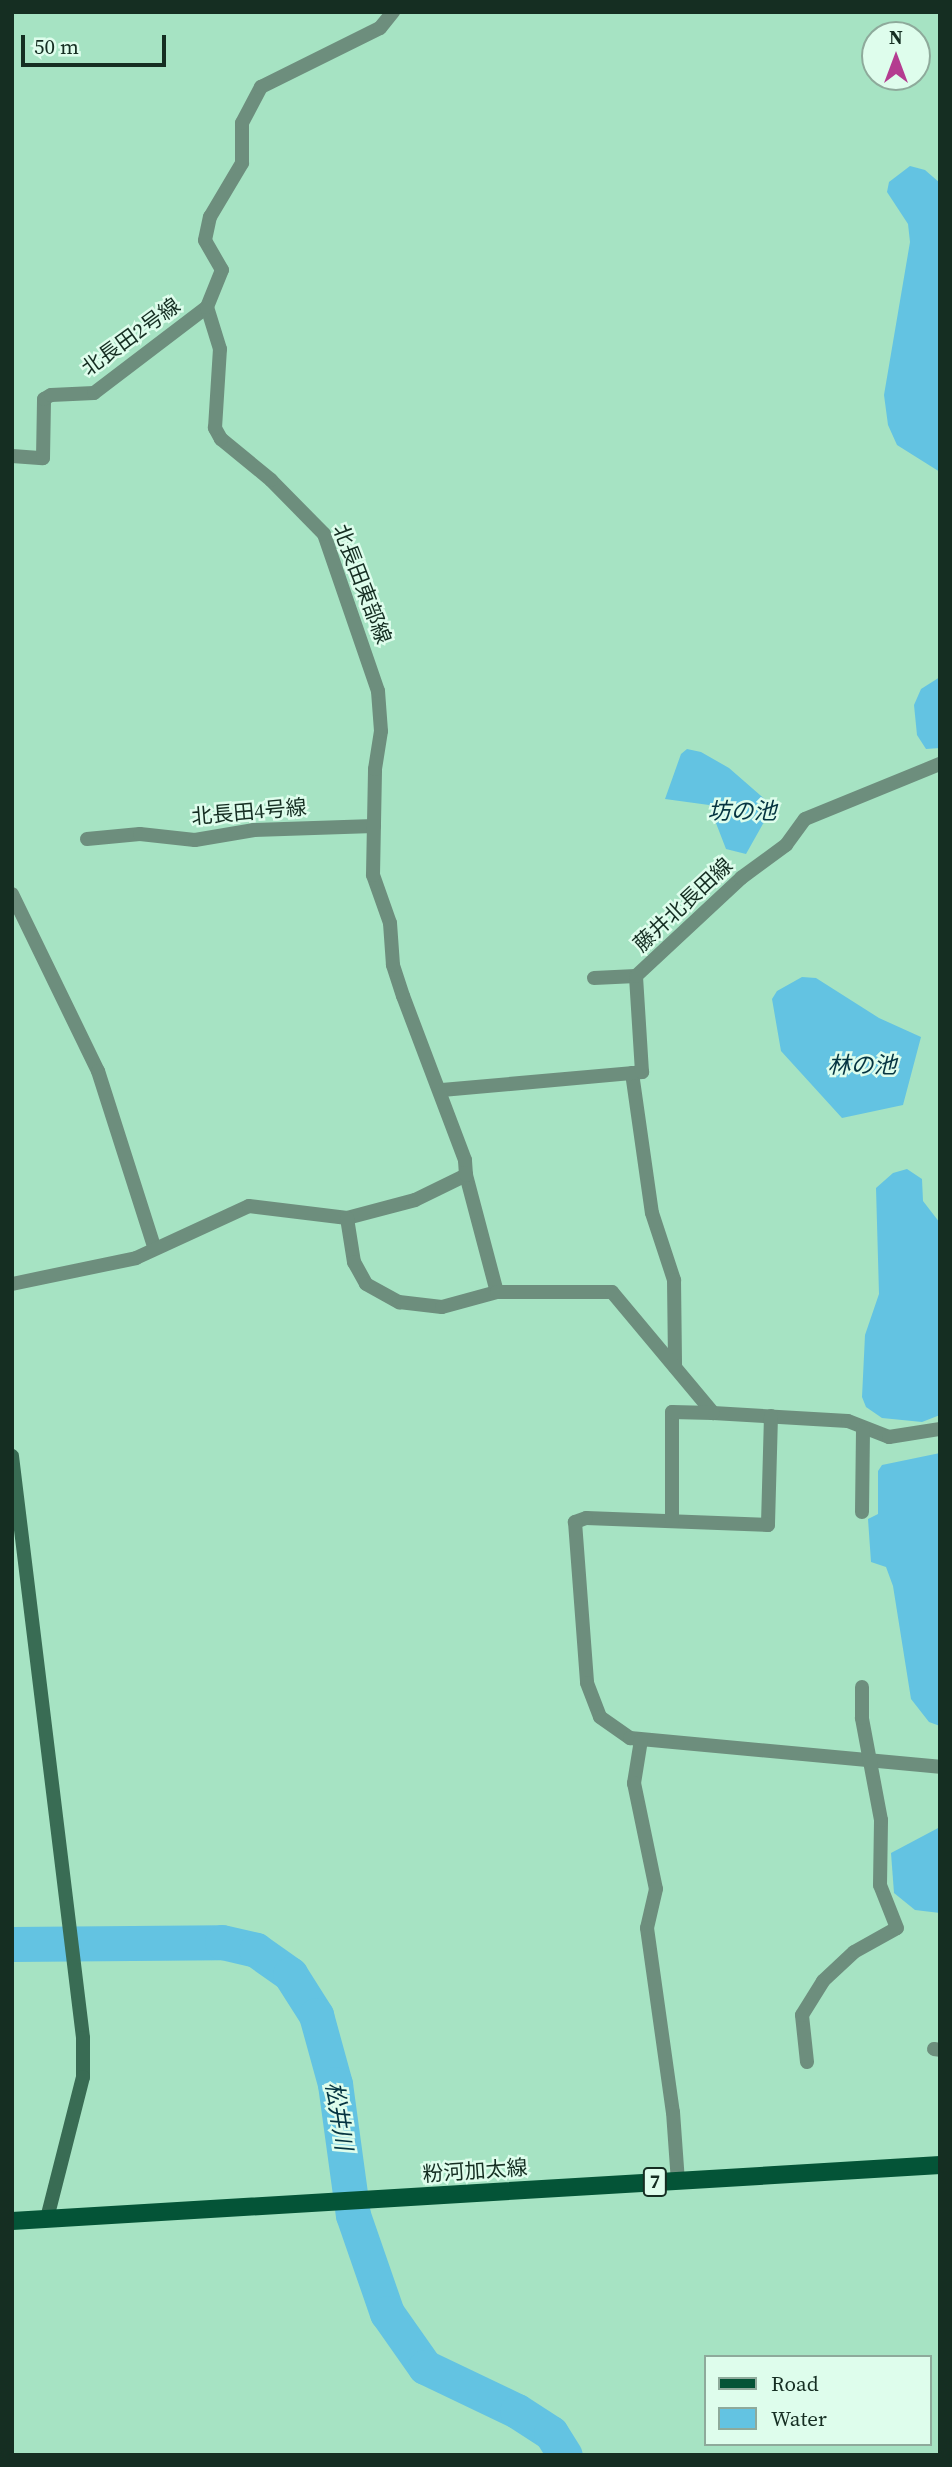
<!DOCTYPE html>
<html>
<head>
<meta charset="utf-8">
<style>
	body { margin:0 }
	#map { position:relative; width:952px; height:2467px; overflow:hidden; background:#a6e3c3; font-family:"Source Serif 4","Noto Sans JP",serif }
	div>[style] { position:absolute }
	.water>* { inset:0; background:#63c3e2 }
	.river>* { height:35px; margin:-17.5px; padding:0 17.5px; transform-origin:17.5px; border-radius:17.5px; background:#63c3e2 }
	.street>* { height:14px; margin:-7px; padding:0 7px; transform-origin:7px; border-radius:7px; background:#6d8e7d }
	.secondary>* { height:14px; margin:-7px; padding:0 7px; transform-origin:7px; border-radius:7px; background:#396c54 }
	.primary>* { height:18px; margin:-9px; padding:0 9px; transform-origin:9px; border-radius:9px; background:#045437 }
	span { translate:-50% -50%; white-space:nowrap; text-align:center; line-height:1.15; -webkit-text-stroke:5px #defdec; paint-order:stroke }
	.shield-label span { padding:2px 5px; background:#defdec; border:2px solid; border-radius:5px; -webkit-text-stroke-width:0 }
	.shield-label { font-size:19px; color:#152e22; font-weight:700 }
	.street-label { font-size:21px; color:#152e22 }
	.water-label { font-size:23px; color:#053441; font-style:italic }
	.frame { position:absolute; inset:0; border:14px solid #152e22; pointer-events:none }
	.legend { position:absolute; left:704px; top:2355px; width:228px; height:91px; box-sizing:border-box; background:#defdec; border:2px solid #8eaa9b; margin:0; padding:9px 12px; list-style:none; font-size:21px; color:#152e22 }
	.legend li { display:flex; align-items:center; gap:14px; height:35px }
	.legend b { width:35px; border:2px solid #8eaa9b }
	.north { position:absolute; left:861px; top:21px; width:70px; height:70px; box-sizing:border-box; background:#defdec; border:2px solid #8eaa9b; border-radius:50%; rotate:0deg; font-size:19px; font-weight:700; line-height:28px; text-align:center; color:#152e22 }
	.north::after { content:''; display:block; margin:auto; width:24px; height:32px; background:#b43c90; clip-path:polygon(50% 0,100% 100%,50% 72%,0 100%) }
	.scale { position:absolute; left:21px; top:35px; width:145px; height:32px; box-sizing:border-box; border:4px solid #152e22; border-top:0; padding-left:9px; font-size:21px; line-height:24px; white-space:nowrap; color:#152e22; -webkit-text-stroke:5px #defdec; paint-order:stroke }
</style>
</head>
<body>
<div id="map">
	<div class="water">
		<i style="clip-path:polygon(910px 166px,925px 170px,940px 183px,940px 472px,897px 445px,888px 425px,884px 395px,910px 242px,908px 224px,887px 192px,889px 182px)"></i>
		<i style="clip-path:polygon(940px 677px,940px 748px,926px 749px,917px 735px,914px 705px,921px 689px)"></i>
		<i style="clip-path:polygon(687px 749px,701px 752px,729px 768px,768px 802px,768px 815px,746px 854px,726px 849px,709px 805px,665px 799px,681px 754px)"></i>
		<i style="clip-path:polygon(802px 977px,816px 978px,879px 1018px,921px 1037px,903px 1105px,842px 1118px,781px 1051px,772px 999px,777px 991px)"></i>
		<i style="clip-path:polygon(907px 1169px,922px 1179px,923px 1201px,940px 1223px,940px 1415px,922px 1422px,882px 1418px,866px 1407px,862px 1397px,865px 1335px,879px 1294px,876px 1188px,893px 1173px)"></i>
		<i style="clip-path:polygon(940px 1453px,940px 1726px,929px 1722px,911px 1699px,893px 1586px,886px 1567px,871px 1562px,868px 1519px,878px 1514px,878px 1471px,882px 1465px)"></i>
		<i style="clip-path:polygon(940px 1827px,940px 1913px,915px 1910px,894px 1893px,891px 1853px)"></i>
	</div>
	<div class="river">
		<i style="left:12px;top:1944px;width:210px;rotate:-0.5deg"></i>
		<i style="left:222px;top:1942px;width:35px;rotate:13deg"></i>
		<i style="left:256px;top:1950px;width:42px;rotate:35.2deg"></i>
		<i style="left:290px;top:1974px;width:49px;rotate:57.6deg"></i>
		<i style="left:316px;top:2015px;width:72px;rotate:74.6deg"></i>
		<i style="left:335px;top:2084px;width:132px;rotate:82.2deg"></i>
		<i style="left:353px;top:2215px;width:104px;rotate:70.9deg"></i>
		<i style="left:387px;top:2313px;width:66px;rotate:54.9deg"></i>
		<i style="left:425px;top:2367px;width:102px;rotate:25.6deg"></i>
		<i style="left:517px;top:2411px;width:40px;rotate:32.9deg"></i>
		<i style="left:551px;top:2433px;width:26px;rotate:58deg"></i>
	</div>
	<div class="street">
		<i style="left:12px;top:456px;width:31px;rotate:4deg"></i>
		<i style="left:43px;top:458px;width:59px;rotate:-89deg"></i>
		<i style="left:44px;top:399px;width:8px;rotate:-30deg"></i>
		<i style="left:51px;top:395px;width:43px;rotate:-2.7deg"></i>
		<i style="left:94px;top:393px;width:142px;rotate:-37.3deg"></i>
		<i style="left:87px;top:839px;width:53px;rotate:-5.4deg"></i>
		<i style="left:140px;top:834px;width:55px;rotate:6.2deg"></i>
		<i style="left:195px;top:840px;width:60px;rotate:-9.6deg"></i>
		<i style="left:254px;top:830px;width:120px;rotate:-1.9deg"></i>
		<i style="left:12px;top:894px;width:197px;rotate:64.1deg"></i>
		<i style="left:98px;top:1071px;width:185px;rotate:72.3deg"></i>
		<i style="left:594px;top:978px;width:42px;rotate:-2.7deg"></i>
		<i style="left:632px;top:1073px;width:141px;rotate:81.9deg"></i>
		<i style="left:652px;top:1213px;width:71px;rotate:71.8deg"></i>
		<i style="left:674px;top:1280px;width:87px;rotate:89.3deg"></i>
		<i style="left:442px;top:1090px;width:201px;rotate:-5.1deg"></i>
		<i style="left:642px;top:1072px;width:96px;rotate:-93.6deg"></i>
		<i style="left:636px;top:976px;width:144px;rotate:-43deg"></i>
		<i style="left:741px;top:878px;width:56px;rotate:-36.3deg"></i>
		<i style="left:786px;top:845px;width:32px;rotate:-54deg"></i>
		<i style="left:805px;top:819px;width:146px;rotate:-22.2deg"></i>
		<i style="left:466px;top:1175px;width:121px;rotate:75.2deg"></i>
		<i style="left:347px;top:1218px;width:70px;rotate:-14.8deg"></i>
		<i style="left:415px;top:1200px;width:57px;rotate:-26.1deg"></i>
		<i style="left:466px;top:1175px;width:15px;rotate:-94deg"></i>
		<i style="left:465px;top:1160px;width:175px;rotate:-110.7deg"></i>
		<i style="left:403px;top:996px;width:33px;rotate:-108deg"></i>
		<i style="left:393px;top:965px;width:42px;rotate:-94.1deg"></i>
		<i style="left:390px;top:923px;width:51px;rotate:-109.5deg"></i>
		<i style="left:373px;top:875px;width:106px;rotate:-88.9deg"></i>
		<i style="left:375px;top:769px;width:38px;rotate:-81deg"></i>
		<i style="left:381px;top:731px;width:40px;rotate:-94.3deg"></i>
		<i style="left:378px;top:691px;width:166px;rotate:-109deg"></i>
		<i style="left:324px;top:534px;width:76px;rotate:-134.5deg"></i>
		<i style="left:271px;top:480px;width:65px;rotate:-140.6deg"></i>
		<i style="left:221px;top:439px;width:13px;rotate:-119deg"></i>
		<i style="left:215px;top:428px;width:79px;rotate:-86.4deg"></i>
		<i style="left:220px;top:349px;width:44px;rotate:-107.2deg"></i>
		<i style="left:207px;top:307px;width:40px;rotate:-68deg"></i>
		<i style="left:222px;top:270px;width:34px;rotate:-120deg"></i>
		<i style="left:205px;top:240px;width:24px;rotate:-78deg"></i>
		<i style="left:210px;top:217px;width:63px;rotate:-59.3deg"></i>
		<i style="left:242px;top:163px;width:40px;rotate:-90deg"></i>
		<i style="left:242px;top:123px;width:41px;rotate:-62.2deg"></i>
		<i style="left:261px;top:87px;width:133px;rotate:-26.4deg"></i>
		<i style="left:380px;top:28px;width:21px;rotate:-51deg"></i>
		<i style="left:12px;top:1284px;width:127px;rotate:-11.8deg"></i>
		<i style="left:136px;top:1258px;width:124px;rotate:-24.7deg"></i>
		<i style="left:249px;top:1206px;width:99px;rotate:7deg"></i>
		<i style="left:347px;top:1218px;width:45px;rotate:81deg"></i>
		<i style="left:354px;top:1262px;width:25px;rotate:61deg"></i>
		<i style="left:366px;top:1284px;width:38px;rotate:29deg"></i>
		<i style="left:399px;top:1302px;width:43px;rotate:6.6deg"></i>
		<i style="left:442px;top:1307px;width:57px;rotate:-15.3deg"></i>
		<i style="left:497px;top:1292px;width:115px"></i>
		<i style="left:612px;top:1292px;width:158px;rotate:50.1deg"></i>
		<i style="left:713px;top:1413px;width:135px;rotate:3.4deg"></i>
		<i style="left:848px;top:1421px;width:44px;rotate:21.3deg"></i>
		<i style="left:889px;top:1437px;width:52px;rotate:-8.9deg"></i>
		<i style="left:771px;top:1416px;width:109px;rotate:91.6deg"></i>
		<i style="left:768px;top:1525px;width:182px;rotate:-177.8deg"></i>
		<i style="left:586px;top:1518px;width:12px;rotate:160deg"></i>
		<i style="left:575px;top:1522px;width:161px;rotate:85.7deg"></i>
		<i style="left:587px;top:1683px;width:36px;rotate:69deg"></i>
		<i style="left:600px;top:1717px;width:37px;rotate:35deg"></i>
		<i style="left:630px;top:1738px;width:311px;rotate:5.3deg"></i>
		<i style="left:862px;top:1512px;width:82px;rotate:-89.3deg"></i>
		<i style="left:672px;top:1520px;width:108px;rotate:-90deg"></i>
		<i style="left:672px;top:1412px;width:41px;rotate:1.4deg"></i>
		<i style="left:641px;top:1740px;width:44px;rotate:99.2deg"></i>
		<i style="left:634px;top:1783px;width:108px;rotate:78.3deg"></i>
		<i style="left:656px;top:1889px;width:40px;rotate:103deg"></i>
		<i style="left:647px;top:1928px;width:186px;rotate:82deg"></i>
		<i style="left:673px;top:2112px;width:69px;rotate:85.9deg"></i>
		<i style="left:934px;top:2049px;width:6px;rotate:9deg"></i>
		<i style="left:807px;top:2062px;width:47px;rotate:-96.1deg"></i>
		<i style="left:802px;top:2015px;width:40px;rotate:-58deg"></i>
		<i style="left:823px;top:1981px;width:42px;rotate:-43.1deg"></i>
		<i style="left:854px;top:1952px;width:49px;rotate:-29.2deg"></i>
		<i style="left:897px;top:1928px;width:46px;rotate:-111.6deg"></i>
		<i style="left:880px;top:1885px;width:65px;rotate:-89.1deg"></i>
		<i style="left:881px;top:1820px;width:104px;rotate:-100.6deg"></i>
		<i style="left:862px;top:1718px;width:31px;rotate:-90deg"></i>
	</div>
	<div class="secondary">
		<i style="left:12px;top:1456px;width:586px;rotate:83.04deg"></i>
		<i style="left:83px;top:2038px;width:39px;rotate:90deg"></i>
		<i style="left:83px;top:2077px;width:146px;rotate:104.3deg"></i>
	</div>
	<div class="primary">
		<i style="left:12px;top:2221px;width:930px;rotate:-3.45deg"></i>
	</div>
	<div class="shield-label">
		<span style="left:655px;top:2182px">7</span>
	</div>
	<div class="street-label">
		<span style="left:131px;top:337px;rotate:-36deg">北長田2号線</span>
		<span style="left:362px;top:584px;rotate:69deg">北長田東部線</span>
		<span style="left:249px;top:812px;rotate:-5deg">北長田4号線</span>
		<span style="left:683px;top:905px;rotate:-43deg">藤井北長田線</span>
		<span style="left:475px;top:2171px;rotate:-4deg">粉河加太線</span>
	</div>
	<div class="water-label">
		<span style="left:742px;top:811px">坊の池</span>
		<span style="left:862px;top:1065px">林の池</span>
		<span style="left:339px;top:2116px;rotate:81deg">松井川</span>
	</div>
	<div class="frame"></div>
	<ul class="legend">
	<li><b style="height:9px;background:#045437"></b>Road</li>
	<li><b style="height:19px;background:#63c3e2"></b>Water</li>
	</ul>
	<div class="north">N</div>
	<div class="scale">50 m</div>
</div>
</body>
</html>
